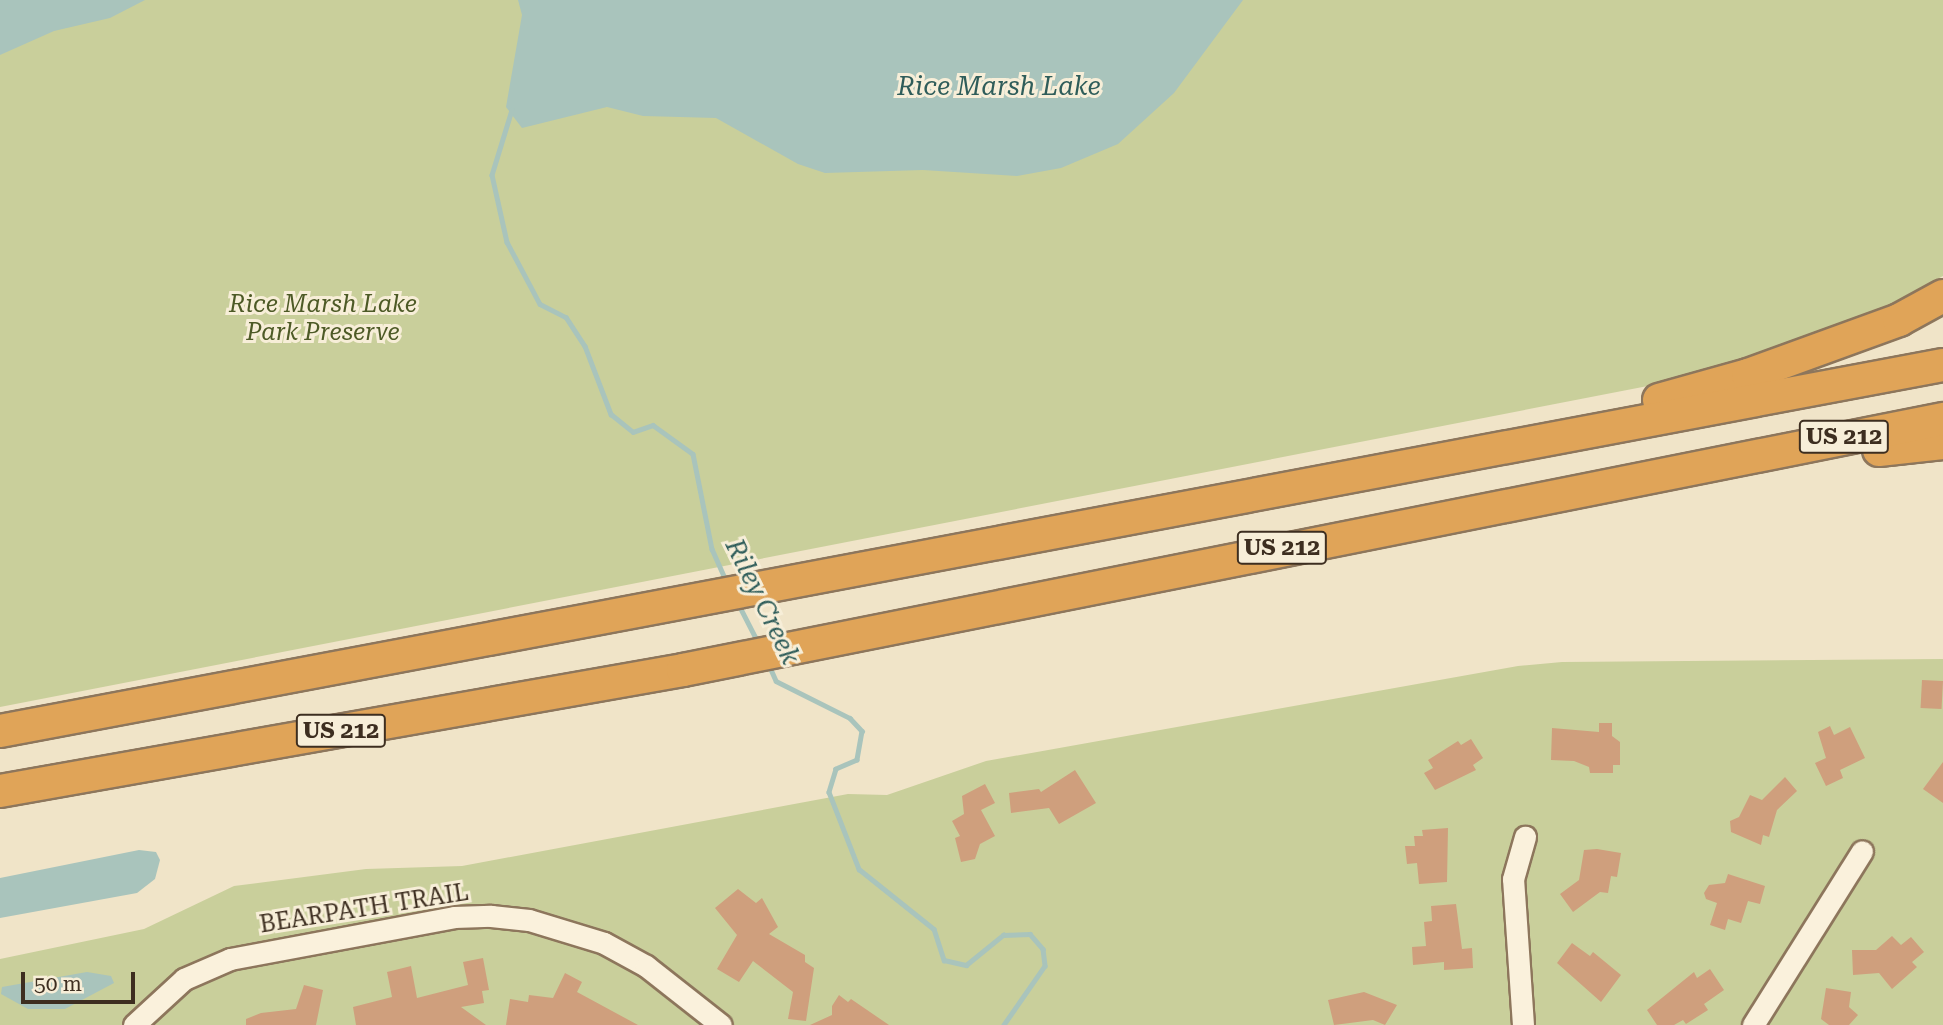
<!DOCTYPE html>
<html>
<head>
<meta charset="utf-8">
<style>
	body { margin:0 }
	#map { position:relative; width:1943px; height:1025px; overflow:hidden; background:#f0e4c8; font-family:"Roboto Serif",serif }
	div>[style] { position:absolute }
	.green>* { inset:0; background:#c9cf9b }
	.water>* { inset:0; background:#a9c4bc }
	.stream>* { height:4.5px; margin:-2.25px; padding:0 2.25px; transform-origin:2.25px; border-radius:2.25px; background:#a9c4bc }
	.building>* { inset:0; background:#cf9f7d; transform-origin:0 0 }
	.roads { filter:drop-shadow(2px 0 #8d765c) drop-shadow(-2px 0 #8d765c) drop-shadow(0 2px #8d765c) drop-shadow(0 -2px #8d765c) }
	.minor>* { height:21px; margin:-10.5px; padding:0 10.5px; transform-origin:10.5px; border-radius:10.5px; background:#faf1dc }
	.highway>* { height:32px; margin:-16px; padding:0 16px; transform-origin:16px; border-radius:16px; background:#e0a458 }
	span { translate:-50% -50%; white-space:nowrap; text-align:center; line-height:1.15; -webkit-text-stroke:6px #f7eed8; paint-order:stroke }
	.shield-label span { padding:2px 5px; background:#f7eed8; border:2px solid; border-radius:5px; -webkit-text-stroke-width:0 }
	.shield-label { font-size:23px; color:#3d2e20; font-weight:700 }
	.park-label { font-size:24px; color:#4d5a26; font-style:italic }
	.street-label { font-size:24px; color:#3d2e20 }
	.water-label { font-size:26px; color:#2f5d5a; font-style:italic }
	.scale { position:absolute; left:21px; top:972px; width:114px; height:32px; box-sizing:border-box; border:4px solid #3d2e20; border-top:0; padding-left:9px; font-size:21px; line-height:24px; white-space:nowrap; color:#3d2e20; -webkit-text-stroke:5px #f7eed8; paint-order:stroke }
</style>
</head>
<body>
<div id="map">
	<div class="green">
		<i style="clip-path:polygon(0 0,1943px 0,1943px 276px,1844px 329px,1658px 384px,0 707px)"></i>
		<i style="clip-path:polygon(1943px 659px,1943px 1025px,0 1025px,0 959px,144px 929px,234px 886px,366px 869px,462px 866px,848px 794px,887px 795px,986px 761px,1518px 666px,1562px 662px)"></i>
	</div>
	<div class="water">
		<i style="clip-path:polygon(0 0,145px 0,110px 18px,54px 31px,0 55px)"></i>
		<i style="clip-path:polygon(518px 0,1243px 0,1174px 93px,1118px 144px,1061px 168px,1017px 176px,923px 170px,825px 173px,798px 164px,716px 118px,643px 116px,607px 107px,522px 128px,506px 107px,522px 15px)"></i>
		<i style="clip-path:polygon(139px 850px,156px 852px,160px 860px,155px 879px,137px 893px,0 918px,0 878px)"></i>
		<i style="clip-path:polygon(87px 972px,111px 976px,114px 983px,65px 1009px,28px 1009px,1px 994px,2px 987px)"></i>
	</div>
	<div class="stream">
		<i style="left:512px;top:110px;width:68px;rotate:107.1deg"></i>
		<i style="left:492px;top:175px;width:69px;rotate:77.4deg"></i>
		<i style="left:507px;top:242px;width:70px;rotate:62deg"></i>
		<i style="left:540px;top:304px;width:29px;rotate:27deg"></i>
		<i style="left:566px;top:317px;width:35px;rotate:57deg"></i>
		<i style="left:585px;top:346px;width:73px;rotate:69.1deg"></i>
		<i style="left:611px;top:414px;width:28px;rotate:39deg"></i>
		<i style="left:633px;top:432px;width:21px;rotate:-19deg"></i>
		<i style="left:653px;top:425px;width:49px;rotate:35.9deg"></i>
		<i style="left:693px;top:454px;width:97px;rotate:78.7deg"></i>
		<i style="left:712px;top:549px;width:36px;rotate:66deg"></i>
		<i style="left:739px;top:605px;width:44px;rotate:62.9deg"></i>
		<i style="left:769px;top:665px;width:17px;rotate:66deg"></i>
		<i style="left:776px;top:681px;width:83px;rotate:26.6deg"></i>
		<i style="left:850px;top:718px;width:18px;rotate:47deg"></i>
		<i style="left:862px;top:731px;width:29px;rotate:100deg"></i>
		<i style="left:857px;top:760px;width:23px;rotate:157deg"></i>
		<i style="left:836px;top:769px;width:24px;rotate:107deg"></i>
		<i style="left:829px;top:792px;width:83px;rotate:68.7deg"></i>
		<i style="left:859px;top:869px;width:96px;rotate:38.7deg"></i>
		<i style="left:934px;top:929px;width:33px;rotate:72deg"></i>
		<i style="left:944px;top:960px;width:23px;rotate:13deg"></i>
		<i style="left:966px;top:965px;width:48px;rotate:-39deg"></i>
		<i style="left:1003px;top:935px;width:27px;rotate:-2deg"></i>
		<i style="left:1030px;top:934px;width:20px;rotate:49deg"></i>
		<i style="left:1043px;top:949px;width:17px;rotate:83deg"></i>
		<i style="left:1045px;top:966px;width:72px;rotate:124.8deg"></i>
	</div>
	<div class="building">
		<i style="left:1922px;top:680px;width:21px;height:28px;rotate:3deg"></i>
		<i style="clip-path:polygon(1599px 723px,1612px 723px,1612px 736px,1620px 742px,1620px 765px,1613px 765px,1613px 773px,1590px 773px,1589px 767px,1574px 761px,1551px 760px,1552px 728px,1599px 732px)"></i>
		<i style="clip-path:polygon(1830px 726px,1834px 735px,1850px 727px,1865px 758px,1840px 770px,1843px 778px,1826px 786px,1815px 763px,1826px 758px,1818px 732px)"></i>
		<i style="clip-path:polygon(1471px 739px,1483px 758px,1473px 765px,1476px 770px,1435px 790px,1424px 773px,1433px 768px,1428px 760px,1458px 741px,1461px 745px)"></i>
		<i style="clip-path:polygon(1943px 762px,1943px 803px,1923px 789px)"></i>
		<i style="clip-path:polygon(1075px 770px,1096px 803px,1059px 824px,1049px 808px,1011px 813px,1009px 793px,1039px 789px,1041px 792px)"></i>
		<i style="clip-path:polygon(1785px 777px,1797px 791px,1777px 810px,1769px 837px,1763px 835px,1761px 845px,1731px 832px,1730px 821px,1739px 817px,1750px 795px,1762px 800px)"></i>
		<i style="clip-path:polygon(985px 784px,995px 803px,981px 810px,995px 836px,980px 844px,975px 859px,961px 862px,955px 838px,960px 836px,952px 821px,964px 814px,962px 796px)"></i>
		<i style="clip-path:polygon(1448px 828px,1447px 882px,1419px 884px,1417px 863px,1407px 864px,1405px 846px,1415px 846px,1414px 836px,1423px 836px,1422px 830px)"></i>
		<i style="clip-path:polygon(1597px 849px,1621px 853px,1617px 877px,1611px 876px,1608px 893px,1600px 892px,1573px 912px,1560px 894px,1579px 880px,1584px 850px)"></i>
		<i style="clip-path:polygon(1728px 874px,1765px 886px,1760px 904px,1748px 901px,1741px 923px,1728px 919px,1725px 930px,1710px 925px,1717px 903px,1706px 899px,1704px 893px,1709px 885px,1725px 883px)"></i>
		<i style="clip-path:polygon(738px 889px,756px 903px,762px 898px,778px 927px,769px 934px,805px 955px,805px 962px,814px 968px,806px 1021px,788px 1019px,793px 992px,753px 961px,739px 982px,717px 969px,737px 935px,715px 908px)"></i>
		<i style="clip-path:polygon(1456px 904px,1462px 949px,1472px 948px,1473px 968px,1444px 970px,1444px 962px,1413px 965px,1412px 947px,1426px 946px,1424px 922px,1432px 921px,1431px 906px)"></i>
		<i style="clip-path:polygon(1892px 936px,1901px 945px,1911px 937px,1924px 952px,1912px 962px,1917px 967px,1892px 989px,1879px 973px,1853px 975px,1852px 950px,1876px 950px)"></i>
		<i style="clip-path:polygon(1572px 943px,1590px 956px,1593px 952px,1621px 975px,1601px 1002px,1557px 963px)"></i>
		<i style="clip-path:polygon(483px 958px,489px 990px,482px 991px,484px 1003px,461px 1007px,486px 1025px,356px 1025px,353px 1007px,392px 997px,387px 972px,411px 966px,417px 998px,468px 985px,463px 962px)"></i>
		<i style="clip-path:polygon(1710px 969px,1724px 990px,1704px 1004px,1708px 1010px,1686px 1024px,1683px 1020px,1674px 1025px,1657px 1025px,1647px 1010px,1694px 972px,1697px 978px)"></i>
		<i style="clip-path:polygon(565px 973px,582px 982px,577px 992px,638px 1025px,506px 1025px,510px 999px,528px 1002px,529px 995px,553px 998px)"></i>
		<i style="clip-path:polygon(304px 985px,323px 990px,316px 1025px,246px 1025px,246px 1019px,261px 1013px,296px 1009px)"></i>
		<i style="clip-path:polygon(1826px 988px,1851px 992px,1849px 1007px,1858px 1015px,1849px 1025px,1829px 1025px,1821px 1019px)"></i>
		<i style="clip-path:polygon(1364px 992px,1397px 1005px,1385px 1025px,1373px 1020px,1334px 1025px,1328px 1000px)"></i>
		<i style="clip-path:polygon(839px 995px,848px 1002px,851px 999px,889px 1025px,810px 1025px,832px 1015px,832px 1006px)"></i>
	</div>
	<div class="roads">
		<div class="minor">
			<i style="left:134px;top:1025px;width:68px;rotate:-42.6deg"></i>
			<i style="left:184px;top:979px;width:50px;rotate:-23.5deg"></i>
			<i style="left:230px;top:959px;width:228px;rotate:-10.6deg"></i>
			<i style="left:454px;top:917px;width:37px;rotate:-2deg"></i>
			<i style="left:491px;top:916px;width:38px;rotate:6deg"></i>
			<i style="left:529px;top:920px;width:78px;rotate:17deg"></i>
			<i style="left:604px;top:943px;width:48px;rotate:28.7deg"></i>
			<i style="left:646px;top:966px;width:95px;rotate:38.2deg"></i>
			<i style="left:1523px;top:1025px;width:146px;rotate:-93.9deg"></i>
			<i style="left:1513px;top:879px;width:44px;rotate:-74.1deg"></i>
			<i style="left:1753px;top:1025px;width:205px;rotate:-57.9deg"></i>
		</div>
		<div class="highway">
			<i style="left:1659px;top:400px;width:92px;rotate:-15.7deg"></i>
			<i style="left:1748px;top:375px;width:161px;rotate:-20deg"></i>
			<i style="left:1899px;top:320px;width:50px;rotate:-28.6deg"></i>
			<i style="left:1879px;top:450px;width:64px;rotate:-6.2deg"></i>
			<i style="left:0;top:731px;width:1977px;rotate:-10.67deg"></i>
			<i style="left:0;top:791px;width:694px;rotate:-10.05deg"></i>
			<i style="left:683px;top:670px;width:1285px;rotate:-11.27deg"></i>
		</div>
	</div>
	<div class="shield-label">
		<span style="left:1844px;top:437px">US 212</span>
		<span style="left:1282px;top:548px">US 212</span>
		<span style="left:341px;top:731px">US 212</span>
	</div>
	<div class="park-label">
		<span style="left:323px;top:319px">Rice Marsh Lake<br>Park Preserve</span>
	</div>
	<div class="street-label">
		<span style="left:364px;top:909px;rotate:-9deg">BEARPATH TRAIL</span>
	</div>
	<div class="water-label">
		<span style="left:999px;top:87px">Rice Marsh Lake</span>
		<span style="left:762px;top:602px;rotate:64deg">Riley Creek</span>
	</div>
	<div class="scale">50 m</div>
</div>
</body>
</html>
